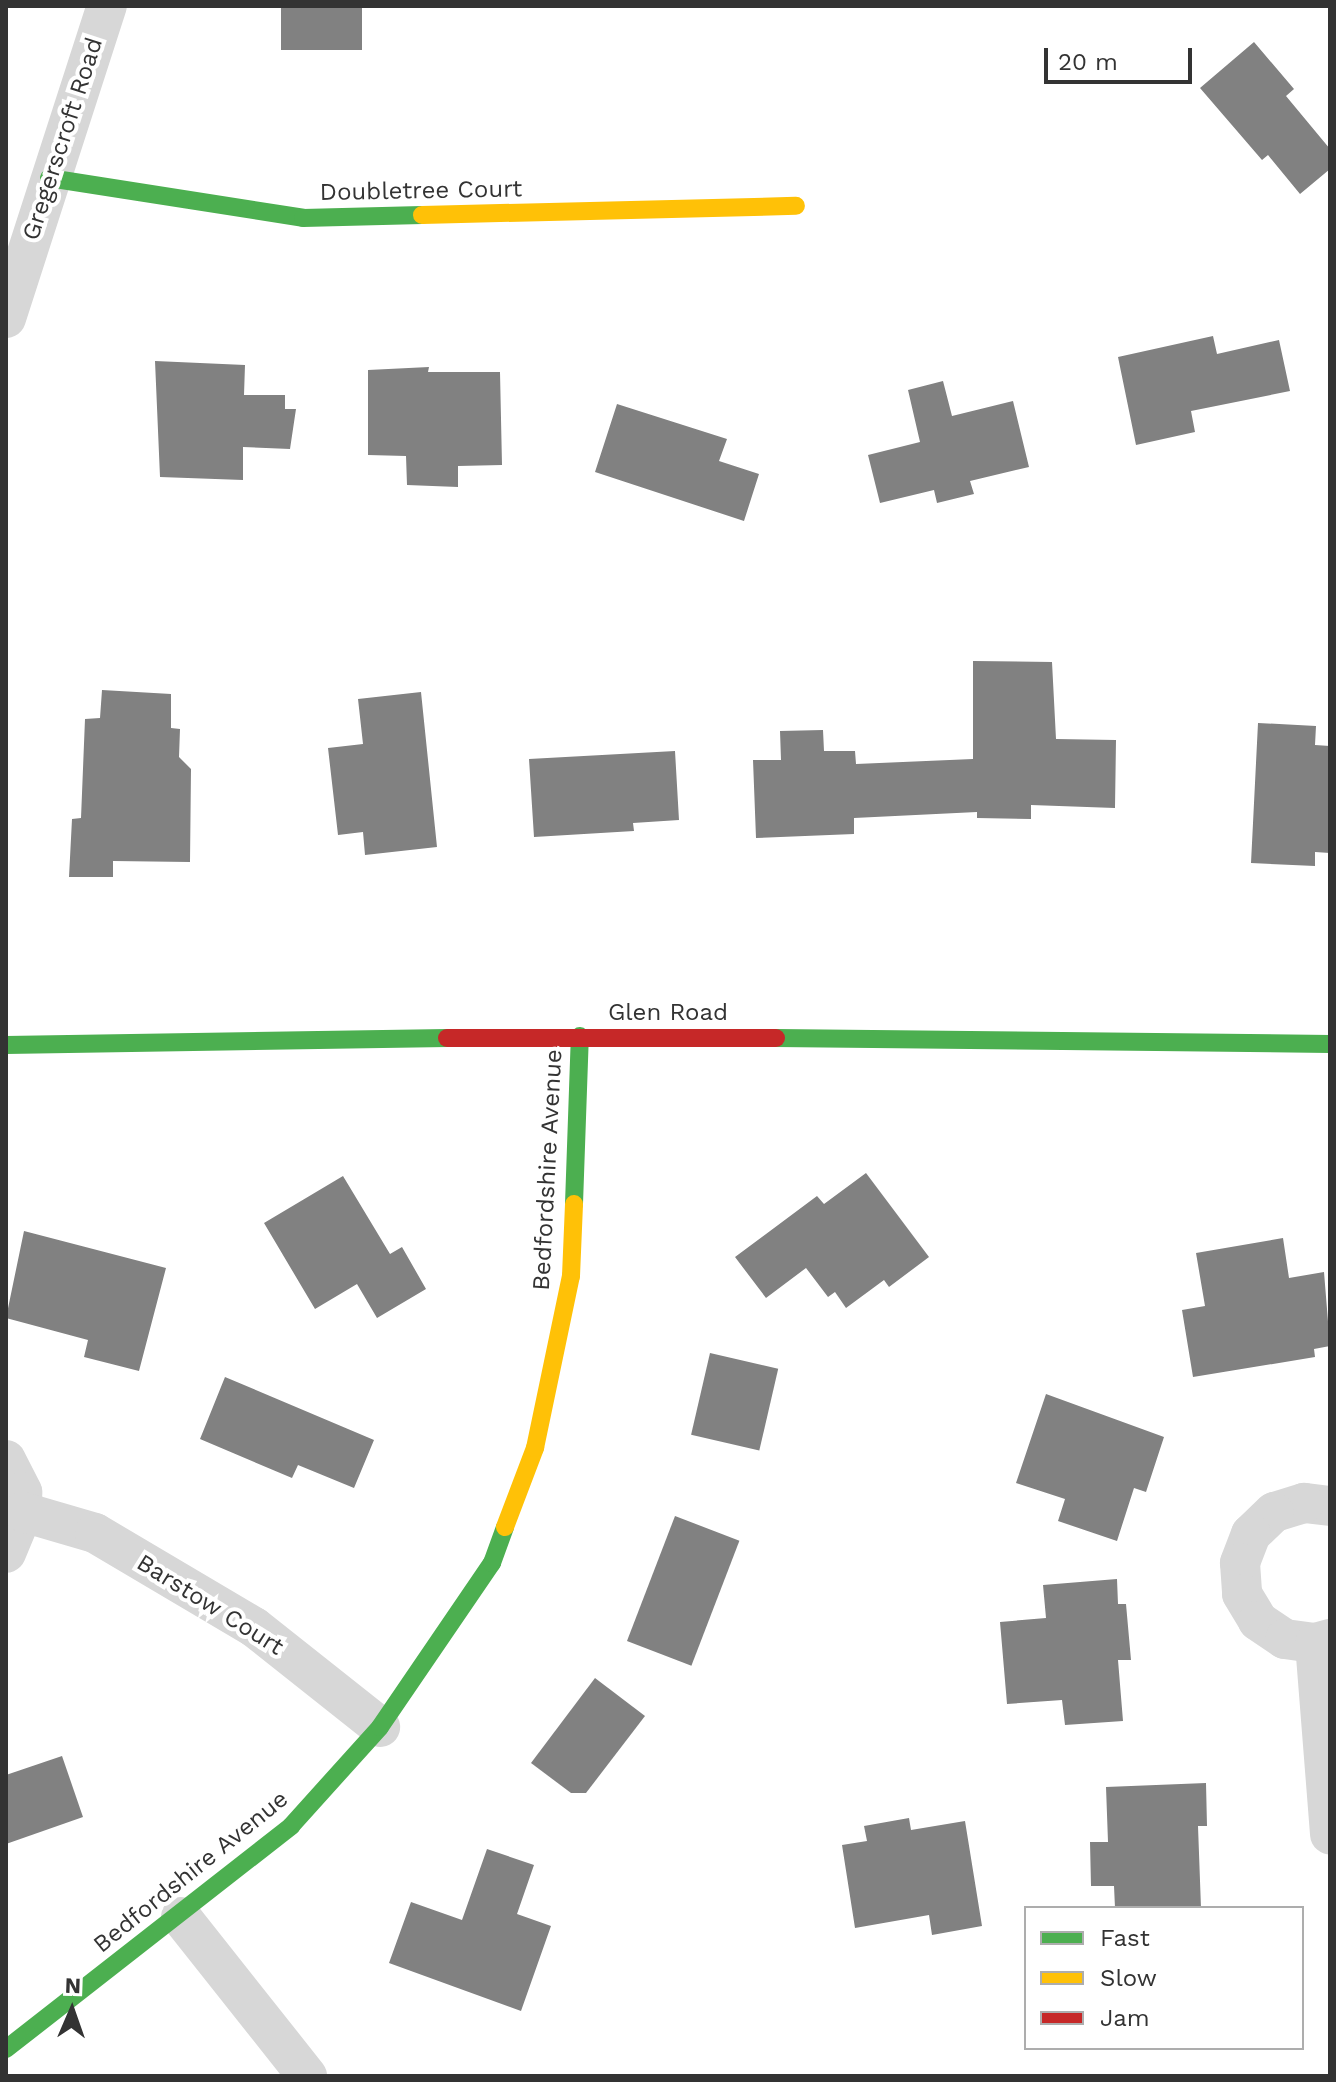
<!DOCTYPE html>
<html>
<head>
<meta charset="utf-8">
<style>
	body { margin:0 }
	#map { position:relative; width:1336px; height:2082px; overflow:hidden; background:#fff; font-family:"Work Sans",sans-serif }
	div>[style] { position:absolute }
	.building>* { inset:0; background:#818181; transform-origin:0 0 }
	.street>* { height:40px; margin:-20px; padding:0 20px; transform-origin:20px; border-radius:20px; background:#d7d7d7 }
	.fast>* { height:18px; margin:-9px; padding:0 9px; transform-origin:9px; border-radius:9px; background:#4caf50 }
	.slow>* { height:18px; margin:-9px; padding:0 9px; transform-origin:9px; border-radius:9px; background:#ffc107 }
	.jam>* { height:18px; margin:-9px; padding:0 9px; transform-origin:9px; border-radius:9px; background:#c62828 }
	span { translate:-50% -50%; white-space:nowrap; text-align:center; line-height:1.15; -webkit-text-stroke:8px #fff; paint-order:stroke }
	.street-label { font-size:24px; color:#333 }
	.frame { position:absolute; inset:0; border:8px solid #333; pointer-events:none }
	.legend { position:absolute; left:1024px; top:1906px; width:280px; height:144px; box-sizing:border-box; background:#fff; border:2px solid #adadad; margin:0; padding:10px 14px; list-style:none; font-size:24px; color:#333 }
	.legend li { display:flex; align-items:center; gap:16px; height:40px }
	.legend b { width:40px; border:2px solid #adadad }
	.north { position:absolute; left:32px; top:1970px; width:80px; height:80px; -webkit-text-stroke:6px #fff; paint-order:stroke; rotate:2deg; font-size:22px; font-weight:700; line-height:32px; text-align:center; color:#333 }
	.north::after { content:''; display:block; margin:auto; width:28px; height:36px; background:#333; clip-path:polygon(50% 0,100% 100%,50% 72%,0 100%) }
	.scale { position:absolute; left:1044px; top:48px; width:148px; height:36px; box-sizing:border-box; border:4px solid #333; border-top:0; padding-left:10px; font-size:24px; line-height:28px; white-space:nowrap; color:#333; -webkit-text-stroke:6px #fff; paint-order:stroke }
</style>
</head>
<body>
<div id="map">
	<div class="building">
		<i style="left:281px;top:6px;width:81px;height:44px"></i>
		<i style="clip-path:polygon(1254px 42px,1294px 89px,1286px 96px,1330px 149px,1330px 169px,1300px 194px,1268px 155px,1262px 160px,1200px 88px)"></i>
		<i style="clip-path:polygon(1213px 336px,1217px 354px,1279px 340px,1290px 391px,1191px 411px,1195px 432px,1136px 445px,1118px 357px)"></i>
		<i style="clip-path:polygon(155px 361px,245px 365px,244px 395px,285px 395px,285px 409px,296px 409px,290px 449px,243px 447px,243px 480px,160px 477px)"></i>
		<i style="clip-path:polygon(429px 367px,428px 372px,500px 372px,502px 465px,458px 466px,458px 487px,407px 485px,406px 456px,368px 455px,368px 370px)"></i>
		<i style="clip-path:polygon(943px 381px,952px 416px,1013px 401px,1029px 467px,970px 481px,974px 494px,937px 503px,934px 490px,880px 503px,868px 455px,920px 442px,908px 390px)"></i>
		<i style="clip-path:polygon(617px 404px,727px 439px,719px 461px,759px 474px,744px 521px,595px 472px)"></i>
		<i style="clip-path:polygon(973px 661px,1052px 662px,1056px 739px,1116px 740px,1115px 808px,1031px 805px,1031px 819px,977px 818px,977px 812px,854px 818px,854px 834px,756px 838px,753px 760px,781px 760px,780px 731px,823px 730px,824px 751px,855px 751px,856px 764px,973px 759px)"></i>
		<i style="clip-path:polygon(102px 690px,171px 694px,171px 728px,180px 729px,179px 757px,191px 769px,190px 862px,113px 861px,113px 877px,69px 877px,72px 819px,81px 818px,85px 719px,100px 718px)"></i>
		<i style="clip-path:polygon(421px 692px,437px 847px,365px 855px,363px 832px,338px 835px,328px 748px,363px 744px,358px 699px)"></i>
		<i style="clip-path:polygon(1258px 723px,1316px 726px,1315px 745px,1330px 746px,1330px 853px,1315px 852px,1315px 866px,1251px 863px)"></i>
		<i style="clip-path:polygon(675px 751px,679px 820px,633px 823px,634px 831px,534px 837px,529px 759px)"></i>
		<i style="clip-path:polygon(866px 1173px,929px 1257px,889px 1287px,884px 1280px,846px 1308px,835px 1292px,828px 1297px,806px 1268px,766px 1298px,735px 1257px,817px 1196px,824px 1204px)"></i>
		<i style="clip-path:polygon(343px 1176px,390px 1254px,402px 1247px,426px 1289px,377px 1318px,357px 1284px,315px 1309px,264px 1223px)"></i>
		<i style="clip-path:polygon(24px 1231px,166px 1268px,139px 1371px,84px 1357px,88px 1340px,6px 1318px)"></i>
		<i style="clip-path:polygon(1283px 1238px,1289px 1278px,1324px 1272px,1330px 1346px,1314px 1349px,1315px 1357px,1193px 1377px,1182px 1310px,1205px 1306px,1196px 1253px)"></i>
		<i style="left:710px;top:1353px;width:70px;height:84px;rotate:13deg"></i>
		<i style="clip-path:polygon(225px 1377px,374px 1440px,354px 1488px,298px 1465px,292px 1478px,200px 1439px)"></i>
		<i style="clip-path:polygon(1046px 1394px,1164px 1437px,1146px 1492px,1134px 1488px,1117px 1541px,1058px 1521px,1065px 1499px,1016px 1483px)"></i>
		<i style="left:675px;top:1516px;width:69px;height:134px;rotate:21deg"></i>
		<i style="clip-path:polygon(1117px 1579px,1118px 1604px,1126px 1604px,1131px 1660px,1118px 1660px,1123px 1721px,1065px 1725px,1062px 1700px,1007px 1704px,1000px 1622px,1046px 1618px,1043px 1585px)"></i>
		<i style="clip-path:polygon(595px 1678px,645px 1716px,586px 1793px,571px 1793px,531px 1763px)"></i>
		<i style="clip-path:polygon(62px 1756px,83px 1817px,6px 1844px,6px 1775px)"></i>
		<i style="clip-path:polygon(1206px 1783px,1207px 1826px,1198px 1826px,1201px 1908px,1115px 1908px,1114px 1886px,1091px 1886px,1090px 1842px,1108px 1842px,1106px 1787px)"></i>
		<i style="clip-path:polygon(909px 1818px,911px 1830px,965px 1821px,982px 1926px,932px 1935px,929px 1915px,855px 1928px,842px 1845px,867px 1841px,864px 1826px)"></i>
		<i style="clip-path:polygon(487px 1849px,534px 1865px,517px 1914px,551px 1926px,521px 2011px,389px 1963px,411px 1902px,462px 1920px)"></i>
	</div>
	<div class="street">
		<i style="left:6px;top:318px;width:328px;rotate:-72.1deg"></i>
		<i style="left:6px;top:1460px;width:36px;rotate:63deg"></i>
		<i style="left:22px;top:1492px;width:20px;rotate:87deg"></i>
		<i style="left:23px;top:1512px;width:44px;rotate:112.5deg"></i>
		<i style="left:1330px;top:1506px;width:26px;rotate:-173deg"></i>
		<i style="left:1304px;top:1503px;width:31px;rotate:163deg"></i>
		<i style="left:1274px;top:1512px;width:32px;rotate:136deg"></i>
		<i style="left:1251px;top:1534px;width:31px;rotate:111deg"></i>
		<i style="left:1240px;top:1563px;width:31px;rotate:86deg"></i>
		<i style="left:1242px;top:1594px;width:31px;rotate:59deg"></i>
		<i style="left:1258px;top:1621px;width:32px;rotate:34deg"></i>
		<i style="left:1285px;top:1639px;width:30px;rotate:8deg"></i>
		<i style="left:1315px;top:1643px;width:16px;rotate:-15deg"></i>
		<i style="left:23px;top:1512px;width:75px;rotate:16.3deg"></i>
		<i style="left:95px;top:1533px;width:185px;rotate:30.6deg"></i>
		<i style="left:254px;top:1627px;width:161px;rotate:38.4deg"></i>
		<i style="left:1315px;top:1643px;width:192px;rotate:85.5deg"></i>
		<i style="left:181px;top:1917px;width:203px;rotate:51.6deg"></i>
	</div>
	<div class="fast">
		<i style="left:49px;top:178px;width:257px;rotate:8.9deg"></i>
		<i style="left:303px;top:218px;width:119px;rotate:-1.4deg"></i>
		<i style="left:776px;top:1038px;width:554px;rotate:0.62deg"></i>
		<i style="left:6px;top:1045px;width:441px;rotate:-0.9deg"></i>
		<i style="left:574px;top:1204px;width:168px;rotate:-88deg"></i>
		<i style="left:6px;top:2049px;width:362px;rotate:-38deg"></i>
		<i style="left:291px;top:1826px;width:133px;rotate:-48deg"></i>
		<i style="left:380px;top:1727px;width:199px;rotate:-55.7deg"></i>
		<i style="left:492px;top:1563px;width:38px;rotate:-70deg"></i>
	</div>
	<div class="slow">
		<i style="left:422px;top:215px;width:374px;rotate:-1.4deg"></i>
		<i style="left:505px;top:1527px;width:85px;rotate:-69.2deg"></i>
		<i style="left:535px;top:1448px;width:176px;rotate:-78.2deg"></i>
		<i style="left:571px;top:1276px;width:72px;rotate:-87.6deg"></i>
	</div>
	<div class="jam">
		<i style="left:447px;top:1038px;width:329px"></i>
	</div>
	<div class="street-label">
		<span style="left:63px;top:139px;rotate:-72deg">Gregerscroft Road</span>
		<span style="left:421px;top:191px;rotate:-1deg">Doubletree Court</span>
		<span style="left:668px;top:1013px">Glen Road</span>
		<span style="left:548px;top:1170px;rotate:-87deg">Bedfordshire Avenue</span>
		<span style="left:210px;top:1605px;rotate:32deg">Barstow Court</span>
		<span style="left:191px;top:1872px;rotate:-39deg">Bedfordshire Avenue</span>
	</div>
	<div class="frame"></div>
	<ul class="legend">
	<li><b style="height:10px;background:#4caf50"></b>Fast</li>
	<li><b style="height:10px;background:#ffc107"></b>Slow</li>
	<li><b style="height:10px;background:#c62828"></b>Jam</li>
	</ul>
	<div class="north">N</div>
	<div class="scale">20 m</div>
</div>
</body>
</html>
